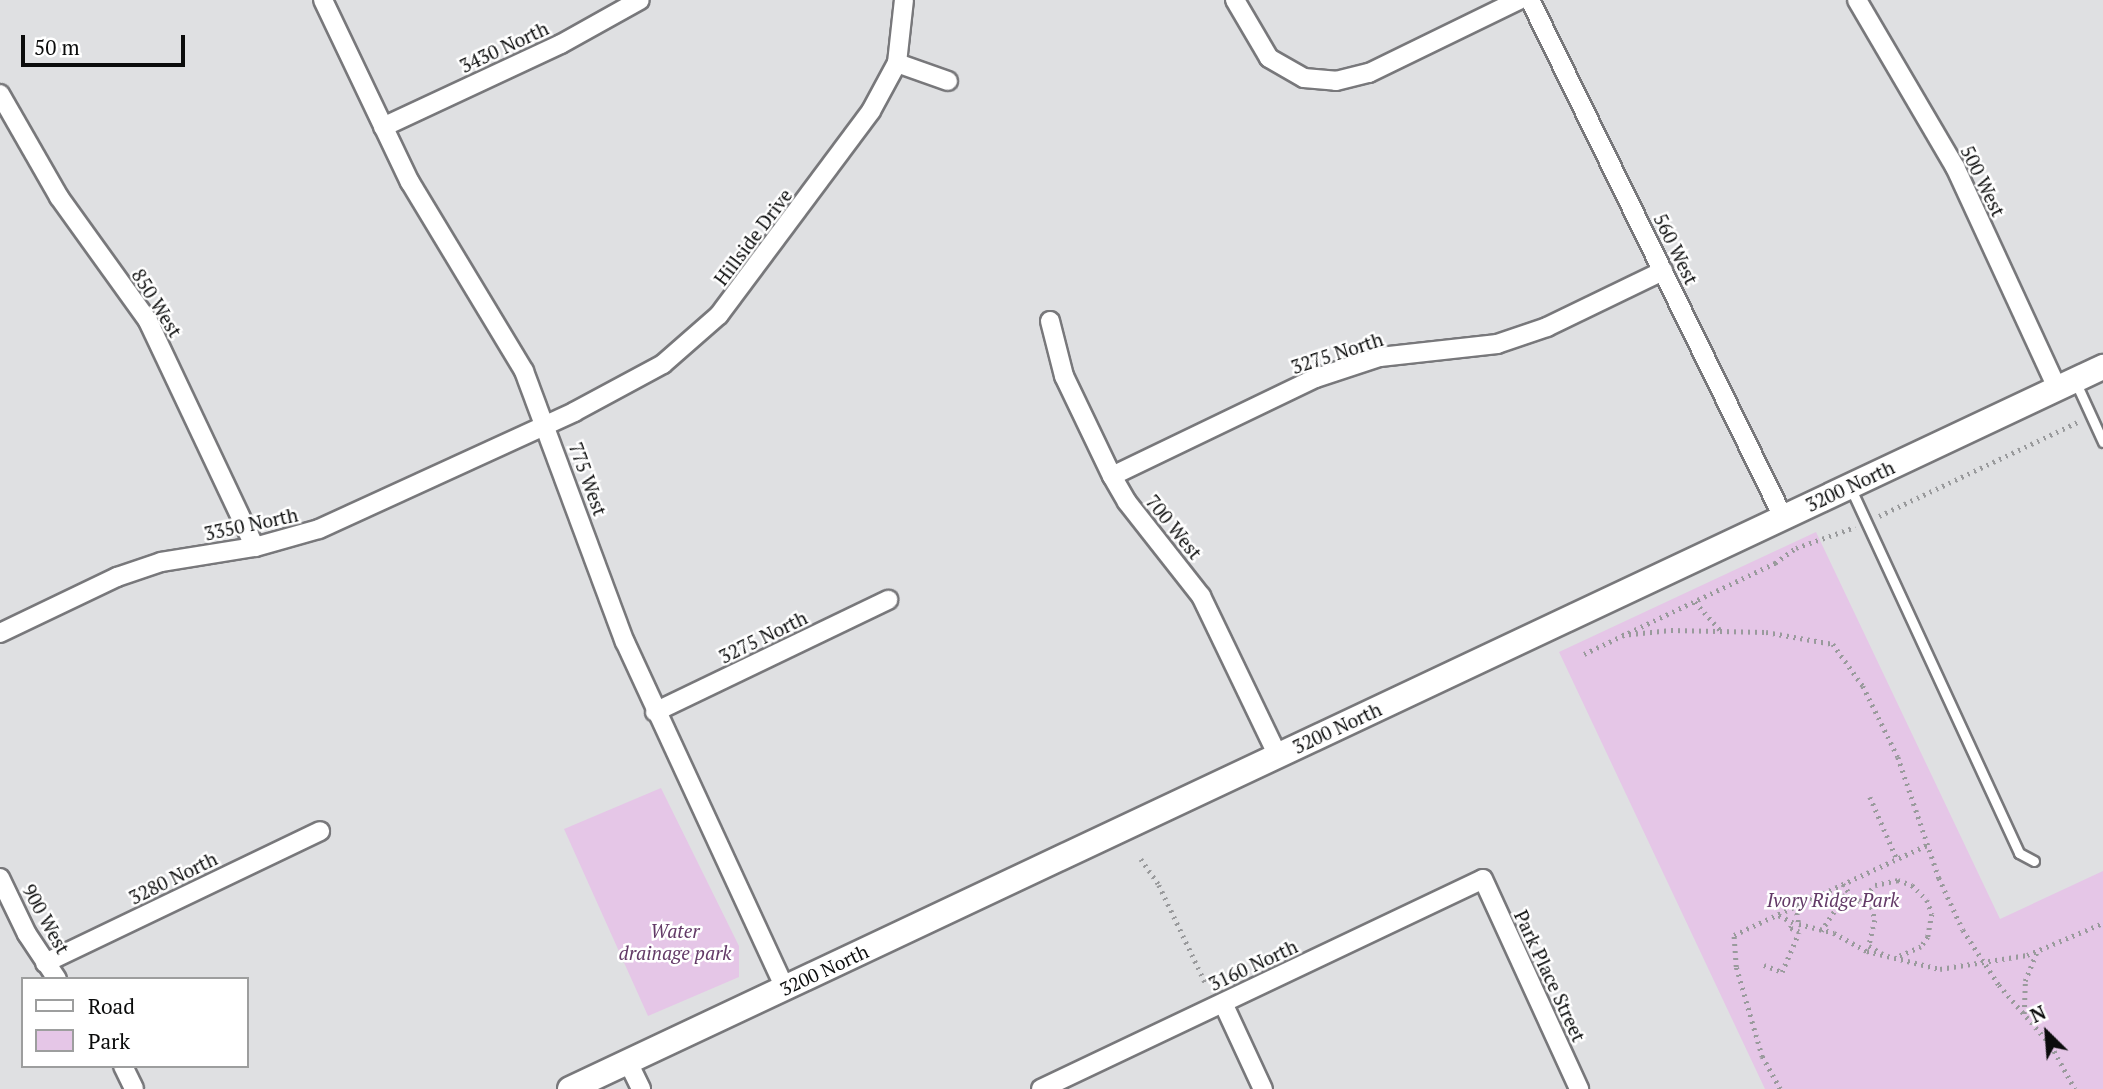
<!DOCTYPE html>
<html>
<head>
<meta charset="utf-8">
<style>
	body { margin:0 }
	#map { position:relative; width:2103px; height:1089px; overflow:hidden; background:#dfe0e2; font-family:"PT Serif",serif }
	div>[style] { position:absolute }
	.green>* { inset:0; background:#e5c6e7 }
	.path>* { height:4.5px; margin-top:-2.25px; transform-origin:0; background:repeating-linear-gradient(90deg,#999a9c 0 2px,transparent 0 7px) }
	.roads { filter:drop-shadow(2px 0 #78787b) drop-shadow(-2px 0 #78787b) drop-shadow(0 2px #78787b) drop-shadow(0 -2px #78787b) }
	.lane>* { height:9px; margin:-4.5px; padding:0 4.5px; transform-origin:4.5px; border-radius:4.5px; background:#fff }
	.street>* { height:18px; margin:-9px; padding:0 9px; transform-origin:9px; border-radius:9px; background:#fff }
	.secondary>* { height:24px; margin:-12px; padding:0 12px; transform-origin:12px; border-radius:12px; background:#fff }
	span { translate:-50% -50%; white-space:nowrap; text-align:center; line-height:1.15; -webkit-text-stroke:5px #fff; paint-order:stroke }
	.street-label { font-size:19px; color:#0b0c0c }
	.park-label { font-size:19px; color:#633a67; font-style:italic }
	.legend { position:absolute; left:21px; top:977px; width:228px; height:91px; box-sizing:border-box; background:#fff; border:2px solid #9d9e9e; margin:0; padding:9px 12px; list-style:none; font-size:21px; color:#0b0c0c }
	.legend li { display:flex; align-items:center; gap:14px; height:35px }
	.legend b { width:35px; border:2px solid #9d9e9e }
	.north { position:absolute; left:2012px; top:998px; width:70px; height:70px; -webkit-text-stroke:5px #fff; paint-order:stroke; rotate:335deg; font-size:19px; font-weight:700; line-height:28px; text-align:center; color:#0b0c0c }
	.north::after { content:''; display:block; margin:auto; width:24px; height:32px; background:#0b0c0c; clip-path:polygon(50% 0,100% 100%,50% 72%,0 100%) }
	.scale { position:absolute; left:21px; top:35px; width:164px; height:32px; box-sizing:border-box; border:4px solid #0b0c0c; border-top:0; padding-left:9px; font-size:21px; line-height:24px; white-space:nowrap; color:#0b0c0c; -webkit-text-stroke:5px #fff; paint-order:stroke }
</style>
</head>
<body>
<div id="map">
	<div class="green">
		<i style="clip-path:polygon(1816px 532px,2000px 919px,2103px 871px,2103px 1089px,1765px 1089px,1559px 652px)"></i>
		<i style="clip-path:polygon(661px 788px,739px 946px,739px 977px,648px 1016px,564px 829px)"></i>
	</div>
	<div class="path">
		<i style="left:1879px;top:516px;width:222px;rotate:-25.3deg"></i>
		<i style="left:1695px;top:602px;width:40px;rotate:48deg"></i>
		<i style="left:1622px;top:635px;width:49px;rotate:-5.8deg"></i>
		<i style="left:1671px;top:630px;width:95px;rotate:1.2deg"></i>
		<i style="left:1766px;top:632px;width:68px;rotate:10.2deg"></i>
		<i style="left:1833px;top:644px;width:52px;rotate:54.5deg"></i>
		<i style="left:1863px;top:686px;width:79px;rotate:63.8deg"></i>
		<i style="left:1898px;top:757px;width:128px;rotate:71.3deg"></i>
		<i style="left:1939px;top:878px;width:57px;rotate:65.2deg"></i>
		<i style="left:1963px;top:930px;width:66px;rotate:56.8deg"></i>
		<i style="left:1999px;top:985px;width:79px;rotate:49.1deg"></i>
		<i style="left:2051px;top:1045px;width:50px;rotate:61.4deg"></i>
		<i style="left:1584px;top:654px;width:212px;rotate:-25.5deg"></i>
		<i style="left:1775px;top:563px;width:26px;rotate:-36deg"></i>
		<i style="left:1796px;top:548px;width:63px;rotate:-19.6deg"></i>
		<i style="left:1870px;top:797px;width:68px;rotate:66.5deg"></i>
		<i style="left:1141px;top:859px;width:32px;rotate:55deg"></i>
		<i style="left:1159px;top:885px;width:110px;rotate:64.6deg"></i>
		<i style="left:1843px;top:884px;width:16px;rotate:55deg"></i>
		<i style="left:1852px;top:897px;width:22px;rotate:27deg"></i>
		<i style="left:1872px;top:907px;width:13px;rotate:77deg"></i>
		<i style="left:1875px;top:920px;width:27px;rotate:103deg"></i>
		<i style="left:1869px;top:946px;width:16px;rotate:30deg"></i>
		<i style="left:1861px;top:901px;width:21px;rotate:-49deg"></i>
		<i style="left:1875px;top:885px;width:24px;rotate:-12deg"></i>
		<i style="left:1898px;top:880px;width:15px;rotate:20deg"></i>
		<i style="left:1912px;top:885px;width:21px;rotate:45deg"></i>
		<i style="left:1927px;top:900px;width:15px;rotate:70deg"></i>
		<i style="left:1932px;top:914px;width:23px;rotate:100deg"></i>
		<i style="left:1928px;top:937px;width:12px;rotate:125deg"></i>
		<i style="left:1921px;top:947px;width:28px;rotate:157deg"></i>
		<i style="left:1796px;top:906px;width:18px;rotate:81deg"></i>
		<i style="left:1799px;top:924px;width:36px;rotate:14deg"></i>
		<i style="left:1834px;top:933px;width:38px;rotate:29deg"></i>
		<i style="left:1867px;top:951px;width:75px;rotate:13.9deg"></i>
		<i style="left:1940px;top:969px;width:88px;rotate:-9.1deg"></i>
		<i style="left:2027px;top:955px;width:82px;rotate:-22.8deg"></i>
		<i style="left:1821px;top:931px;width:47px;rotate:-56.3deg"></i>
		<i style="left:1764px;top:965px;width:19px;rotate:21deg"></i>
		<i style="left:1782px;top:972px;width:43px;rotate:-67deg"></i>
		<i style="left:1799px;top:932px;width:10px;rotate:-156deg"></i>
		<i style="left:1790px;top:928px;width:6px;rotate:-59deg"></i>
		<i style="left:1793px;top:923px;width:18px;rotate:-153deg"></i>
		<i style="left:2024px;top:1014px;width:33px;rotate:-88deg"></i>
		<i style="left:2025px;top:981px;width:31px;rotate:-68deg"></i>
		<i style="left:1780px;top:1089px;width:37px;rotate:-119deg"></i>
		<i style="left:1762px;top:1057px;width:94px;rotate:-106.1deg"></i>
		<i style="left:1736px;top:967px;width:32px;rotate:-94deg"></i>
		<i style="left:1734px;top:935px;width:215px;rotate:-25deg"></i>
	</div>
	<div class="roads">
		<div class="lane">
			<i style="left:2076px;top:383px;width:65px;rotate:65.4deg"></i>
			<i style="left:1851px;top:489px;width:401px;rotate:65.2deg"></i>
			<i style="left:2019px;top:853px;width:17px;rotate:28deg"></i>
		</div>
		<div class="street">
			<i style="left:323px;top:0;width:202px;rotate:64.5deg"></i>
			<i style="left:410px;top:182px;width:221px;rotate:58.9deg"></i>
			<i style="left:524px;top:371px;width:289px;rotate:69.6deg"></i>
			<i style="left:625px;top:642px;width:381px;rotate:65.2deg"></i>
			<i style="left:1235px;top:0;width:67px;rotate:59.6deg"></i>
			<i style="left:1269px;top:58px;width:40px;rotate:29.7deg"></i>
			<i style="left:1304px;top:78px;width:32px;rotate:5deg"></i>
			<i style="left:1336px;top:81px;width:34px;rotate:-14deg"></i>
			<i style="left:1369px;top:73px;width:167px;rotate:-26deg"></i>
			<i style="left:1530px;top:0;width:576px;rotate:63.92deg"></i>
			<i style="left:1857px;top:0;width:194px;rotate:59.6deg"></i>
			<i style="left:1955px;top:167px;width:243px;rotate:65.2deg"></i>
			<i style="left:897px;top:63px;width:54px;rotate:19.4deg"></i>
			<i style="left:0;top:94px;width:119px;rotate:60.2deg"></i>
			<i style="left:59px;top:197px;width:153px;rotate:54.3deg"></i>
			<i style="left:148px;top:321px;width:250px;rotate:64.7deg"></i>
			<i style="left:383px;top:127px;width:196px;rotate:-25deg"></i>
			<i style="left:561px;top:44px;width:90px;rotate:-29.1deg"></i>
			<i style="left:1050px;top:321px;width:57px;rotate:75.7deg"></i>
			<i style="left:1064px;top:376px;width:111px;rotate:64.4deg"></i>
			<i style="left:1112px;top:476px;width:30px;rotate:60deg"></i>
			<i style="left:1127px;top:502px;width:120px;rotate:51.8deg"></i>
			<i style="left:1201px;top:596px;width:178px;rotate:64.3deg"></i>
			<i style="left:1112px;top:476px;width:226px;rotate:-25.7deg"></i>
			<i style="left:1316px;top:378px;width:67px;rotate:-18.2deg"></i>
			<i style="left:1380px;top:357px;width:118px;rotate:-6.3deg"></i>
			<i style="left:1497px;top:344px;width:53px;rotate:-18.8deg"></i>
			<i style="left:1547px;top:327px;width:129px;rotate:-25.8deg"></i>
			<i style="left:0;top:633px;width:130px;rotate:-25.6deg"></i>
			<i style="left:117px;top:577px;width:46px;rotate:-18.8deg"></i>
			<i style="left:161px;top:562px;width:95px;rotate:-9.1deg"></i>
			<i style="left:255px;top:547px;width:66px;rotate:-15.7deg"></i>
			<i style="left:319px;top:529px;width:281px;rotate:-24.6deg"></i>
			<i style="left:574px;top:412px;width:101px;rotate:-28.3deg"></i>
			<i style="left:663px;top:364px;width:74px;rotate:-41.2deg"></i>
			<i style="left:719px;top:315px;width:254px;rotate:-53.3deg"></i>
			<i style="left:871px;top:111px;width:55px;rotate:-61.6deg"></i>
			<i style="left:897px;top:63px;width:63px;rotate:-83.7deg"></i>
			<i style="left:655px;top:712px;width:259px;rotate:-25.7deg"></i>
			<i style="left:0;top:878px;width:62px;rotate:64.3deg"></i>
			<i style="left:27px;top:934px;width:54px;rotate:56.3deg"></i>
			<i style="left:45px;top:963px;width:305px;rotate:-25.6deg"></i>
			<i style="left:1223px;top:1003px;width:95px;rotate:65.1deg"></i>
			<i style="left:628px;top:1062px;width:30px;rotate:64deg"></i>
			<i style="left:123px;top:1066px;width:25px;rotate:64deg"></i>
			<i style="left:1041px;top:1089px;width:489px;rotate:-25.4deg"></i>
			<i style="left:1483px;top:879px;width:231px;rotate:65.4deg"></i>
		</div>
		<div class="secondary">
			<i style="left:570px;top:1089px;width:1695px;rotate:-25.22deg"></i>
		</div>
	</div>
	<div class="street-label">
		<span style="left:504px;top:47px;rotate:-25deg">3430 North</span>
		<span style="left:1983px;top:181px;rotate:64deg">500 West</span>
		<span style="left:753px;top:237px;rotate:-53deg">Hillside Drive</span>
		<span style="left:1676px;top:249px;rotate:64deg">560 West</span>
		<span style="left:157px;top:303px;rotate:58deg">850 West</span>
		<span style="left:1337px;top:353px;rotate:-18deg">3275 North</span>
		<span style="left:588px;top:479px;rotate:70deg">775 West</span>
		<span style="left:1850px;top:486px;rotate:-25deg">3200 North</span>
		<span style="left:251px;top:524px;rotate:-12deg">3350 North</span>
		<span style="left:1174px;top:527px;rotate:51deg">700 West</span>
		<span style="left:763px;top:637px;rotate:-26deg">3275 North</span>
		<span style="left:1337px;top:728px;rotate:-25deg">3200 North</span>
		<span style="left:173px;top:878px;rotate:-26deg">3280 North</span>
		<span style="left:46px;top:919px;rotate:61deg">900 West</span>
		<span style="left:1253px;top:965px;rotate:-25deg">3160 North</span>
		<span style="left:824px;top:970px;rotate:-25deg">3200 North</span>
		<span style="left:1550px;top:976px;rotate:65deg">Park Place Street</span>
	</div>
	<div class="park-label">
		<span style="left:1833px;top:900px">Ivory Ridge Park</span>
		<span style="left:675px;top:942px">Water<br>drainage park</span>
	</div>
	<ul class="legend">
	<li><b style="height:9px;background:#fff"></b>Road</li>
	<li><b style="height:19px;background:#e5c6e7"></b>Park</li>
	</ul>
	<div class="north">N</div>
	<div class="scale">50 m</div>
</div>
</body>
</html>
